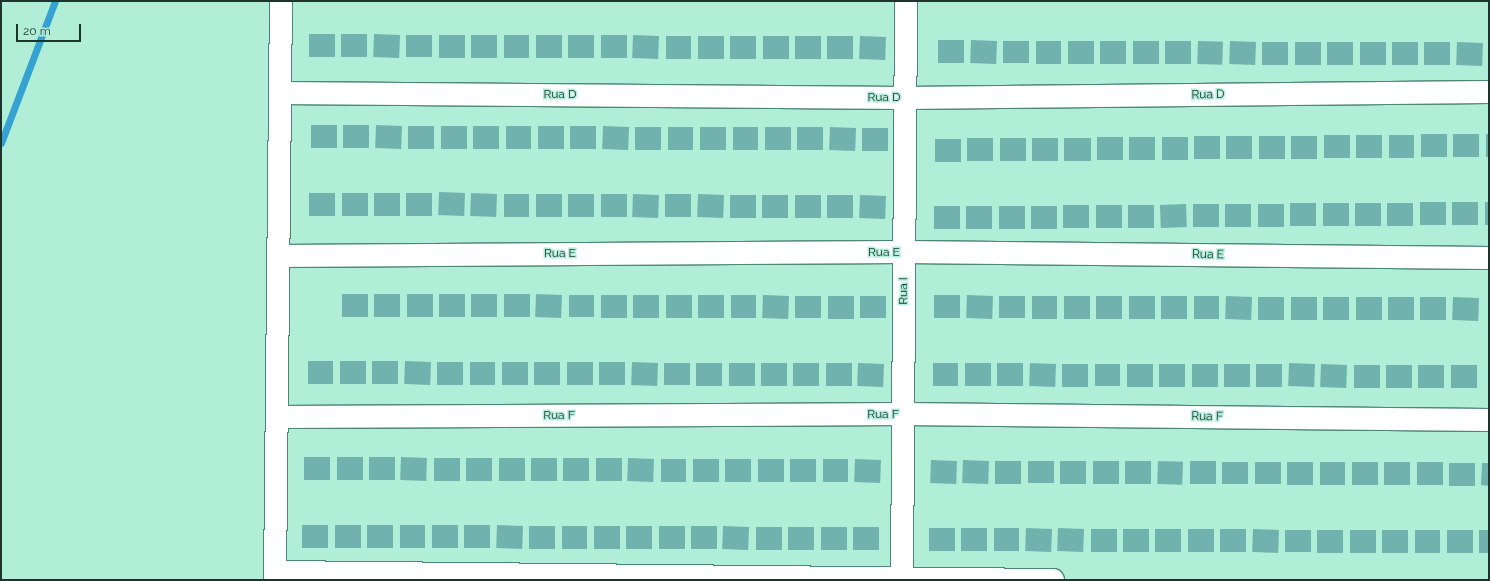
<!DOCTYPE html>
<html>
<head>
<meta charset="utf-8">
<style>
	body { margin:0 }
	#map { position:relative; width:1490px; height:581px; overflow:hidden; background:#b1eed8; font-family:Raleway,sans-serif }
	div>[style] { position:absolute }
	.stream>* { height:7px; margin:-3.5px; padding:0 3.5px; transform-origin:3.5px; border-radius:3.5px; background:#35a2d1 }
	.building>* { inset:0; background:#70b2ae; transform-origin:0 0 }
	.roads { filter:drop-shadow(1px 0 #4e8775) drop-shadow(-1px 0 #4e8775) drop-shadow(0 1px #4e8775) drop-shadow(0 -1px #4e8775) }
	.minor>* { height:22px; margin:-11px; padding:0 11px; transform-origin:11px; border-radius:11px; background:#fff }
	span { translate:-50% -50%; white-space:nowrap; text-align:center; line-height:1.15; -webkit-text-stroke:3px #b1eed8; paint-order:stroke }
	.street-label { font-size:12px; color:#1c342c }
	.frame { position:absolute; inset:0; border:2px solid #1c342c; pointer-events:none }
	.scale { position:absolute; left:16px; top:24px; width:65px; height:18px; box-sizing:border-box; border:2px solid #1c342c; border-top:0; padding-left:5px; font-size:12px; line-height:14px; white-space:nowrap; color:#1c342c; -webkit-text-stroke:3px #b1eed8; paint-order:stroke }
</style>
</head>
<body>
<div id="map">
	<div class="stream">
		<i style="left:1px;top:143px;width:152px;rotate:-69.2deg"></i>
	</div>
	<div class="building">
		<i style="left:309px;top:34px;width:26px;height:23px"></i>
		<i style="left:341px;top:34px;width:26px;height:23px"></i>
		<i style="left:374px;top:34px;width:26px;height:23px;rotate:2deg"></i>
		<i style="left:406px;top:35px;width:26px;height:22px"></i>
		<i style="left:439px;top:35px;width:26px;height:23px"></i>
		<i style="left:471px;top:35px;width:26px;height:23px"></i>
		<i style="left:504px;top:35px;width:25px;height:23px"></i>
		<i style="left:536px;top:35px;width:26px;height:23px"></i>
		<i style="left:568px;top:35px;width:26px;height:23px"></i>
		<i style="left:601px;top:35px;width:26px;height:23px"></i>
		<i style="left:633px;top:35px;width:26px;height:23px;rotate:2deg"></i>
		<i style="left:666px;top:36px;width:25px;height:23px"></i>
		<i style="left:698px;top:36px;width:26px;height:23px"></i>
		<i style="left:730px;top:36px;width:26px;height:23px"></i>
		<i style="left:763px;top:36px;width:26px;height:23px"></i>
		<i style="left:795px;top:36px;width:26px;height:23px"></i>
		<i style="left:827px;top:36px;width:26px;height:23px"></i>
		<i style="left:860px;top:36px;width:26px;height:23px;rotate:2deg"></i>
		<i style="left:938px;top:40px;width:26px;height:23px"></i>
		<i style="left:971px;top:40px;width:26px;height:23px;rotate:2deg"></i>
		<i style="left:1003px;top:41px;width:26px;height:22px"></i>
		<i style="left:1036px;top:41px;width:25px;height:23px"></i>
		<i style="left:1068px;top:41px;width:26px;height:23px"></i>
		<i style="left:1100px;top:41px;width:26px;height:23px"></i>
		<i style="left:1133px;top:41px;width:26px;height:23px"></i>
		<i style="left:1165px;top:41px;width:26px;height:23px"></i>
		<i style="left:1198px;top:41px;width:25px;height:23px;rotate:2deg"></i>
		<i style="left:1230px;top:41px;width:26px;height:23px;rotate:2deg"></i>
		<i style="left:1262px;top:42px;width:26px;height:23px"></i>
		<i style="left:1295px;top:42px;width:26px;height:23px"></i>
		<i style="left:1327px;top:42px;width:26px;height:23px"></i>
		<i style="left:1360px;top:42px;width:26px;height:23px"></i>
		<i style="left:1392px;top:42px;width:26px;height:23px"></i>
		<i style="left:1450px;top:42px;width:23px;height:26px;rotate:90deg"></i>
		<i style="left:1457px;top:42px;width:26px;height:23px;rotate:2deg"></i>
		<i style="left:311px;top:125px;width:26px;height:23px"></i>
		<i style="left:369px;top:125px;width:23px;height:26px;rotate:90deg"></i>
		<i style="left:376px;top:125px;width:26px;height:23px;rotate:2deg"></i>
		<i style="left:408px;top:126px;width:26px;height:23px"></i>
		<i style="left:441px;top:126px;width:26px;height:23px"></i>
		<i style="left:473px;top:126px;width:26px;height:23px"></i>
		<i style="left:506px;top:126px;width:25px;height:23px"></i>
		<i style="left:538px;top:126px;width:26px;height:23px"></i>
		<i style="left:570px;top:126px;width:26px;height:23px"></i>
		<i style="left:603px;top:126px;width:26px;height:23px;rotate:2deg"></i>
		<i style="left:635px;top:127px;width:26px;height:23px"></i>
		<i style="left:668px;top:127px;width:25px;height:23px"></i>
		<i style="left:700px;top:127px;width:26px;height:23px"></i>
		<i style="left:733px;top:127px;width:25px;height:23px"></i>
		<i style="left:765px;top:127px;width:26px;height:23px"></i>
		<i style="left:797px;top:127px;width:26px;height:23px"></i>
		<i style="left:830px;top:127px;width:26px;height:23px;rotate:2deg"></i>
		<i style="left:862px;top:128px;width:26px;height:23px"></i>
		<i style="left:1447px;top:134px;width:23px;height:26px;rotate:90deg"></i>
		<i style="left:1453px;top:134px;width:26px;height:23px"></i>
		<i style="left:1486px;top:134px;width:3px;height:23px"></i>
		<i style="left:1350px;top:135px;width:23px;height:26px;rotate:90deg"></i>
		<i style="left:1356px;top:135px;width:26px;height:23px"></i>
		<i style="left:1389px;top:135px;width:25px;height:23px"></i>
		<i style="left:1220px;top:136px;width:23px;height:26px;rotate:90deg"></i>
		<i style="left:1226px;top:136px;width:26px;height:23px"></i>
		<i style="left:1259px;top:136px;width:26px;height:23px"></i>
		<i style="left:1291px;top:136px;width:26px;height:23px"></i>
		<i style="left:1123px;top:137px;width:23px;height:26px;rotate:90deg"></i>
		<i style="left:1129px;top:137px;width:26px;height:23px"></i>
		<i style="left:1162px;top:137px;width:26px;height:23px"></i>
		<i style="left:993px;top:138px;width:23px;height:26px;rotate:90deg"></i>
		<i style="left:1000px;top:138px;width:26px;height:23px"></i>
		<i style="left:1032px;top:138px;width:26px;height:23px"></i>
		<i style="left:1064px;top:138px;width:27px;height:23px"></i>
		<i style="left:935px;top:139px;width:26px;height:23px"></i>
		<i style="left:309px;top:193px;width:26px;height:23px"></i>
		<i style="left:342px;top:193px;width:26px;height:23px"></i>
		<i style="left:374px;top:193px;width:26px;height:23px"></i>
		<i style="left:406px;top:193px;width:26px;height:23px"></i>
		<i style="left:465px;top:193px;width:23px;height:26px;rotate:92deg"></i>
		<i style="left:471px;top:193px;width:26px;height:23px;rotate:2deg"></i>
		<i style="left:504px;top:194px;width:25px;height:23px"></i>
		<i style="left:536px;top:194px;width:26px;height:23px"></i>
		<i style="left:568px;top:194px;width:26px;height:23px"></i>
		<i style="left:601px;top:194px;width:26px;height:23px"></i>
		<i style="left:633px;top:194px;width:26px;height:23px;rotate:2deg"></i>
		<i style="left:691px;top:194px;width:23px;height:26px;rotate:90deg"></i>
		<i style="left:698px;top:194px;width:26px;height:23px;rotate:2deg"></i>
		<i style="left:730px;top:195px;width:26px;height:23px"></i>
		<i style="left:762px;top:195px;width:26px;height:23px"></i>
		<i style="left:795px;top:195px;width:26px;height:23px"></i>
		<i style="left:827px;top:195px;width:26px;height:23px"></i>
		<i style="left:860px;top:195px;width:26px;height:23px;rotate:2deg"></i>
		<i style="left:1420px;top:202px;width:26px;height:23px"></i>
		<i style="left:1452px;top:202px;width:26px;height:23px"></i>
		<i style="left:1485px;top:202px;width:4px;height:23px"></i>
		<i style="left:1316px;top:203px;width:23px;height:26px;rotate:90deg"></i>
		<i style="left:1323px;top:203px;width:26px;height:23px"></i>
		<i style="left:1355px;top:203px;width:26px;height:23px"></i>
		<i style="left:1387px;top:203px;width:26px;height:23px"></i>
		<i style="left:1186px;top:204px;width:23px;height:26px;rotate:88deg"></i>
		<i style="left:1193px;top:204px;width:26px;height:23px"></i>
		<i style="left:1225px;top:204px;width:26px;height:23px"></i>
		<i style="left:1258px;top:204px;width:26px;height:23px"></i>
		<i style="left:1063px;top:205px;width:26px;height:23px"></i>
		<i style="left:1096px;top:205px;width:26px;height:23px"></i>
		<i style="left:1128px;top:205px;width:26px;height:23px"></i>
		<i style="left:934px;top:206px;width:26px;height:23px"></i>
		<i style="left:966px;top:206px;width:26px;height:23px"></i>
		<i style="left:999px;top:206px;width:26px;height:23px"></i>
		<i style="left:1031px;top:206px;width:26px;height:23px"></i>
		<i style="left:342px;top:294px;width:26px;height:23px"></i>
		<i style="left:374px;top:294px;width:26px;height:23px"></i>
		<i style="left:407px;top:294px;width:26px;height:23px"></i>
		<i style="left:439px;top:294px;width:26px;height:23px"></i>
		<i style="left:471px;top:294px;width:26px;height:23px"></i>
		<i style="left:504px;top:294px;width:26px;height:23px"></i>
		<i style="left:536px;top:294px;width:26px;height:23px;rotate:2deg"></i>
		<i style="left:569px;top:295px;width:25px;height:22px"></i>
		<i style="left:601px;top:295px;width:26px;height:23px"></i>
		<i style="left:633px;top:295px;width:26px;height:23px"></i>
		<i style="left:666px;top:295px;width:26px;height:23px"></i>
		<i style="left:698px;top:295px;width:26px;height:23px"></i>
		<i style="left:731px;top:295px;width:25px;height:23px"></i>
		<i style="left:763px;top:295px;width:26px;height:23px;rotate:2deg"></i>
		<i style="left:934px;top:295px;width:26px;height:23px"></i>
		<i style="left:967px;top:295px;width:26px;height:23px;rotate:2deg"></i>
		<i style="left:795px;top:296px;width:26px;height:22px"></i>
		<i style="left:828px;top:296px;width:26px;height:23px"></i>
		<i style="left:860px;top:296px;width:26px;height:22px"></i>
		<i style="left:999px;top:296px;width:26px;height:22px"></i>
		<i style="left:1032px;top:296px;width:25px;height:23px"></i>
		<i style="left:1064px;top:296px;width:26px;height:23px"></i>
		<i style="left:1096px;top:296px;width:26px;height:23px"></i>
		<i style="left:1129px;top:296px;width:26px;height:23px"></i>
		<i style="left:1161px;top:296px;width:26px;height:23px"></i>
		<i style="left:1194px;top:296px;width:25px;height:23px"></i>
		<i style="left:1226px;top:296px;width:26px;height:23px;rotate:2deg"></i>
		<i style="left:1258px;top:297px;width:26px;height:23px"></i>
		<i style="left:1291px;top:297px;width:26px;height:23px"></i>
		<i style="left:1323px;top:297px;width:26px;height:23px"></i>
		<i style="left:1356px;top:297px;width:26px;height:23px"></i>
		<i style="left:1388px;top:297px;width:26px;height:23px"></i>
		<i style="left:1446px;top:297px;width:23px;height:26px;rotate:90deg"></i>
		<i style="left:1453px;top:297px;width:26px;height:23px;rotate:2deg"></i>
		<i style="left:308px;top:361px;width:25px;height:23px"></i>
		<i style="left:340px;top:361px;width:26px;height:23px"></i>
		<i style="left:398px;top:361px;width:23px;height:26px;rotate:90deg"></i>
		<i style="left:405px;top:361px;width:26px;height:23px;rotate:2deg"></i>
		<i style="left:437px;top:362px;width:26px;height:23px"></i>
		<i style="left:470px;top:362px;width:25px;height:23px"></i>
		<i style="left:502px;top:362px;width:26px;height:23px"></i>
		<i style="left:534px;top:362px;width:26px;height:23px"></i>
		<i style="left:567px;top:362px;width:26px;height:23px"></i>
		<i style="left:625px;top:362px;width:23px;height:26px;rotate:90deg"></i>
		<i style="left:632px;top:362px;width:26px;height:23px;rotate:2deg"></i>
		<i style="left:664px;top:363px;width:26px;height:22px"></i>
		<i style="left:696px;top:363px;width:26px;height:23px"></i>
		<i style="left:729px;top:363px;width:26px;height:23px"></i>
		<i style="left:761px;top:363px;width:26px;height:23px"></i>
		<i style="left:793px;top:363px;width:26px;height:23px"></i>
		<i style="left:826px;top:363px;width:26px;height:23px"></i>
		<i style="left:858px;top:363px;width:26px;height:23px;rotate:2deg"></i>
		<i style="left:933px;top:363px;width:25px;height:23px"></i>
		<i style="left:965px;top:363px;width:26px;height:23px"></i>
		<i style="left:997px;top:363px;width:26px;height:23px"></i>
		<i style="left:1030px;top:363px;width:26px;height:23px;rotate:2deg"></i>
		<i style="left:1062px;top:364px;width:26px;height:23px"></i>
		<i style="left:1095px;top:364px;width:25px;height:22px"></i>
		<i style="left:1127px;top:364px;width:26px;height:23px"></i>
		<i style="left:1159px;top:364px;width:26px;height:23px"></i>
		<i style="left:1192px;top:364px;width:26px;height:23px"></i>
		<i style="left:1224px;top:364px;width:26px;height:23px"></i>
		<i style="left:1256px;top:364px;width:26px;height:23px"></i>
		<i style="left:1315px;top:364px;width:23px;height:26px;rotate:92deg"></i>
		<i style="left:1321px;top:364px;width:26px;height:23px;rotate:2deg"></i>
		<i style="left:1354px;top:365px;width:26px;height:23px"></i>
		<i style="left:1386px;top:365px;width:26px;height:23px"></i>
		<i style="left:1418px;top:365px;width:26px;height:23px"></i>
		<i style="left:1451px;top:365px;width:26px;height:23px"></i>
		<i style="left:304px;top:457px;width:26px;height:23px"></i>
		<i style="left:337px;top:457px;width:26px;height:23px"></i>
		<i style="left:369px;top:457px;width:26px;height:23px"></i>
		<i style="left:401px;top:457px;width:26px;height:23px;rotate:2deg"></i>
		<i style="left:434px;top:458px;width:26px;height:23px"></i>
		<i style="left:466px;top:458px;width:26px;height:23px"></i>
		<i style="left:499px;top:458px;width:26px;height:23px"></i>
		<i style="left:531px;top:458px;width:26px;height:23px"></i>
		<i style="left:563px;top:458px;width:26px;height:23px"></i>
		<i style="left:596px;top:458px;width:26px;height:23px"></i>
		<i style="left:628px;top:458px;width:26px;height:23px;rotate:2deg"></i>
		<i style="left:661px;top:459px;width:25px;height:23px"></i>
		<i style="left:693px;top:459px;width:26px;height:23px"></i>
		<i style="left:725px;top:459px;width:26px;height:23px"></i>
		<i style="left:758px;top:459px;width:26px;height:23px"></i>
		<i style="left:790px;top:459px;width:26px;height:23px"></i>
		<i style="left:823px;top:459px;width:25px;height:23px"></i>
		<i style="left:855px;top:459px;width:26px;height:23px;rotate:2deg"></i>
		<i style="left:931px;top:460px;width:26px;height:23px;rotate:2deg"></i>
		<i style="left:963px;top:460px;width:26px;height:23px;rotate:2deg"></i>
		<i style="left:995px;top:461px;width:26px;height:23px"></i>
		<i style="left:1028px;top:461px;width:26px;height:22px"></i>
		<i style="left:1060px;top:461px;width:26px;height:23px"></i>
		<i style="left:1093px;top:461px;width:26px;height:23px"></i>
		<i style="left:1125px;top:461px;width:26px;height:23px"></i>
		<i style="left:1158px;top:461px;width:25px;height:23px;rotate:2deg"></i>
		<i style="left:1216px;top:461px;width:23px;height:26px;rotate:90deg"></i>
		<i style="left:1222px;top:462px;width:26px;height:22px"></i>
		<i style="left:1255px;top:462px;width:26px;height:22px"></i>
		<i style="left:1287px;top:462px;width:26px;height:23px"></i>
		<i style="left:1320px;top:462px;width:25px;height:23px"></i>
		<i style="left:1352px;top:462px;width:26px;height:23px"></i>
		<i style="left:1384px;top:462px;width:26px;height:23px"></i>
		<i style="left:1417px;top:462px;width:26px;height:23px"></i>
		<i style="left:1449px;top:463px;width:26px;height:23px"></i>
		<i style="clip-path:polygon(1482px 463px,1489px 463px,1489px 486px,1481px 485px)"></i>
		<i style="left:302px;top:525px;width:26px;height:23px"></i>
		<i style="left:335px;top:525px;width:26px;height:23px"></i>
		<i style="left:367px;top:525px;width:26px;height:23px"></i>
		<i style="left:400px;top:525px;width:25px;height:23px"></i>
		<i style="left:432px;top:525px;width:26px;height:23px"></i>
		<i style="left:490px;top:525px;width:23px;height:26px;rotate:90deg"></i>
		<i style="left:497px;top:525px;width:26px;height:23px;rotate:2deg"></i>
		<i style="left:529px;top:526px;width:26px;height:23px"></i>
		<i style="left:562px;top:526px;width:25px;height:23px"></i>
		<i style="left:594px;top:526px;width:26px;height:23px"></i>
		<i style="left:626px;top:526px;width:26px;height:23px"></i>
		<i style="left:659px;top:526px;width:26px;height:23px"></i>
		<i style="left:691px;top:526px;width:26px;height:23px"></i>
		<i style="left:723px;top:526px;width:26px;height:23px;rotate:2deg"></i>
		<i style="left:756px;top:527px;width:26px;height:23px"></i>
		<i style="left:788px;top:527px;width:26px;height:23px"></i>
		<i style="left:821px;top:527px;width:26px;height:23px"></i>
		<i style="left:853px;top:527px;width:26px;height:23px"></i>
		<i style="left:929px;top:528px;width:26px;height:23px"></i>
		<i style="left:961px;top:528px;width:26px;height:23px"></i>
		<i style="left:994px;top:528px;width:25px;height:23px"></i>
		<i style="left:1026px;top:528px;width:26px;height:23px;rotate:2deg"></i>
		<i style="left:1058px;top:528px;width:26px;height:23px;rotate:2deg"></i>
		<i style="left:1091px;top:529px;width:26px;height:23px"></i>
		<i style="left:1123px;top:529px;width:26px;height:23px"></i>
		<i style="left:1155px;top:529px;width:26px;height:23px"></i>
		<i style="left:1188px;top:529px;width:26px;height:23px"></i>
		<i style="left:1220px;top:529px;width:26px;height:23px"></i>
		<i style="left:1253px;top:529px;width:26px;height:23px;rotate:2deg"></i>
		<i style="left:1285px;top:530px;width:26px;height:22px"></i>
		<i style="left:1317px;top:530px;width:26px;height:23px"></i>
		<i style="left:1350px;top:530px;width:26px;height:23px"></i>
		<i style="left:1382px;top:530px;width:26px;height:23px"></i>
		<i style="left:1415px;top:530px;width:25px;height:23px"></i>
		<i style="left:1447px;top:530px;width:26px;height:23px"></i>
		<i style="left:1479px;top:530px;width:10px;height:23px"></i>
	</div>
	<div class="roads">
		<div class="minor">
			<i style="left:280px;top:93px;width:625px;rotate:0.46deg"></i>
			<i style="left:905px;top:98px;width:584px;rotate:-0.59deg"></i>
			<i style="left:278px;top:256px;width:626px;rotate:-0.37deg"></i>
			<i style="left:904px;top:252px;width:585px;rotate:0.59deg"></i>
			<i style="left:277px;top:417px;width:626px;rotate:-0.27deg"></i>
			<i style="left:903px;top:414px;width:586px;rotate:0.59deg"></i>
			<i style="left:275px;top:572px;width:778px;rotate:0.59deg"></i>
			<i style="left:275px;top:580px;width:579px;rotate:-89.41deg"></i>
			<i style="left:902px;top:580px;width:579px;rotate:-89.6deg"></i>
		</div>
	</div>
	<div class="street-label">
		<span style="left:560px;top:95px">Rua D</span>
		<span style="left:1208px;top:95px;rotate:-1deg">Rua D</span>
		<span style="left:884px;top:98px">Rua D</span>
		<span style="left:884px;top:253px">Rua E</span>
		<span style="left:560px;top:254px">Rua E</span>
		<span style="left:1208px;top:255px;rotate:1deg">Rua E</span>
		<span style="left:904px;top:291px;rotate:-90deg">Rua I</span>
		<span style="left:883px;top:415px">Rua F</span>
		<span style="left:559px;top:416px">Rua F</span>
		<span style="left:1207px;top:417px;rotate:1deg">Rua F</span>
	</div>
	<div class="frame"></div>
	<div class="scale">20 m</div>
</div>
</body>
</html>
